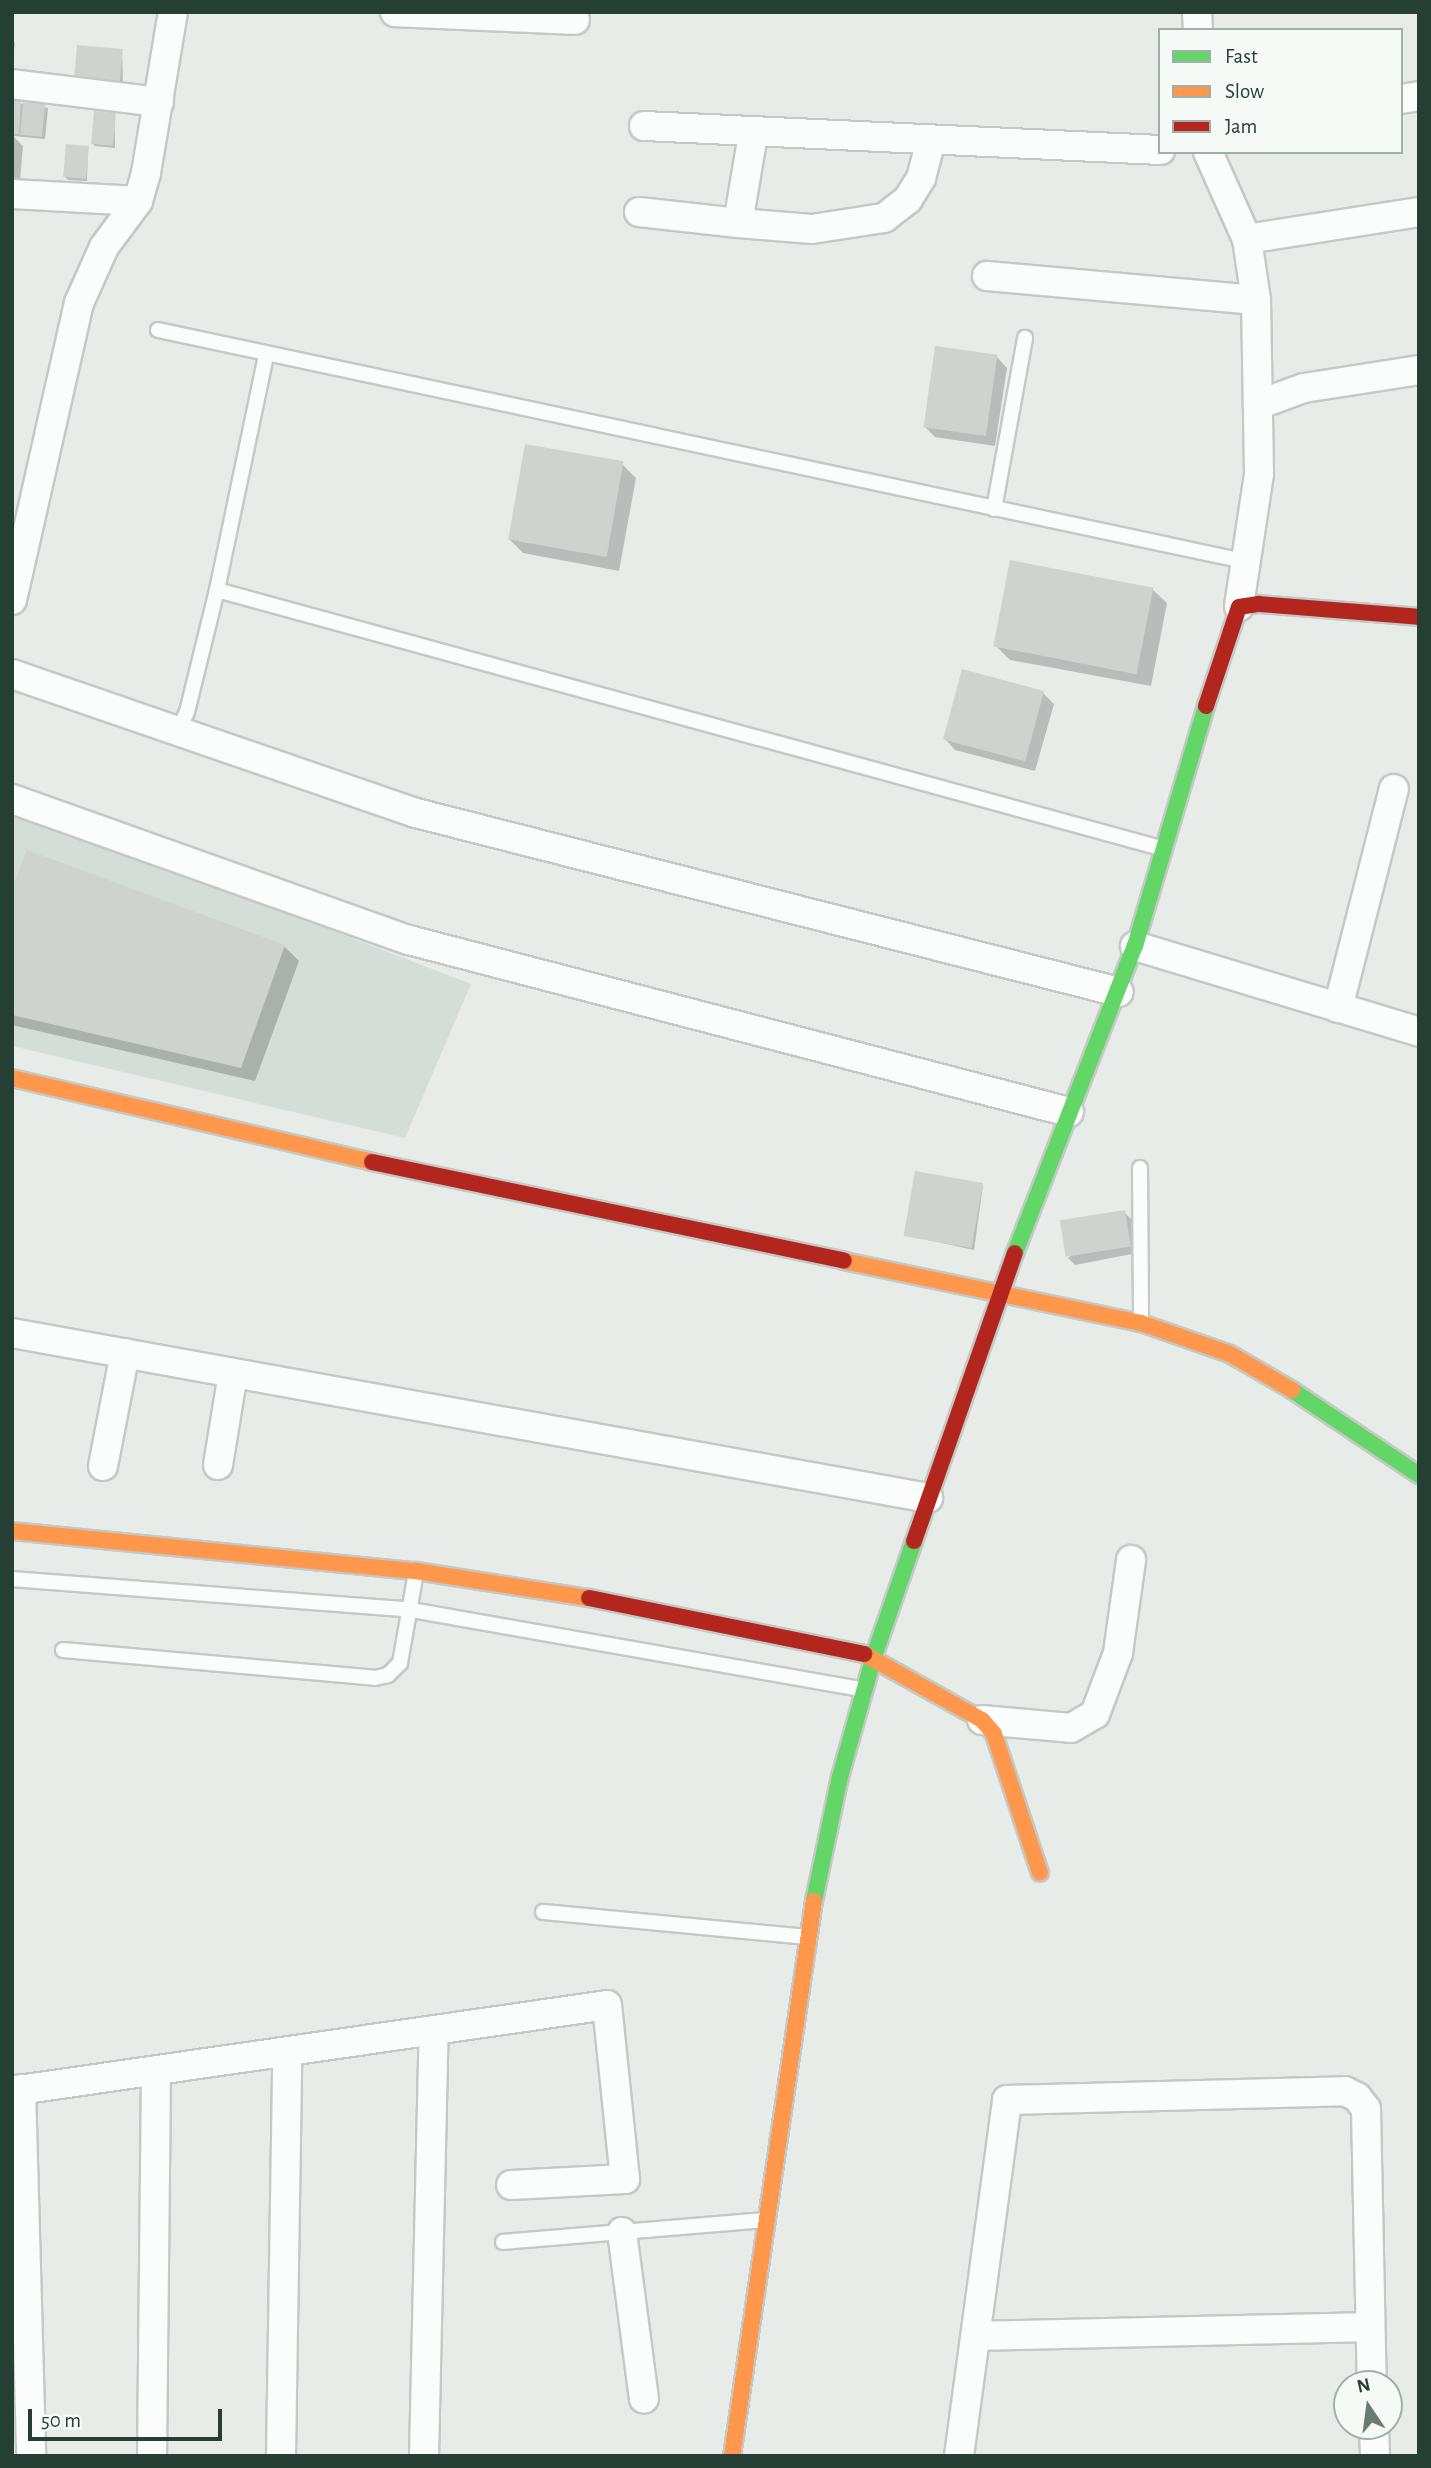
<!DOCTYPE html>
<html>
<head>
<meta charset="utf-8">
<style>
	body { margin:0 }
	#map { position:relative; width:1431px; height:2468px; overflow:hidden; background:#e7ece9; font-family:"Alegreya Sans",sans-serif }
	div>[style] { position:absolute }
	.built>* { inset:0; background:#d5ddd8 }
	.shadow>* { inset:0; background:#0003 }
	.building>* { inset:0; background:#ced3d0; transform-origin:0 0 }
	.roads { filter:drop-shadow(2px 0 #c4c9c6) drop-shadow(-2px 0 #c4c9c6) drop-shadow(0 2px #c4c9c6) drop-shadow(0 -2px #c4c9c6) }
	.lane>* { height:14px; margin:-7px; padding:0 7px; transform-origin:7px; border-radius:7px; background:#fbfcfc }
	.street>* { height:28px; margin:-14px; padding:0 14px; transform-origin:14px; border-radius:14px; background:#fbfcfc }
	.fast>* { height:16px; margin:-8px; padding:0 8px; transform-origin:8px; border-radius:8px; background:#63d668 }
	.slow>* { height:16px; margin:-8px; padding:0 8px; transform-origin:8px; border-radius:8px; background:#ff974d }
	.jam>* { height:16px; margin:-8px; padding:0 8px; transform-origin:8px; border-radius:8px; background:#b3261e }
	span { translate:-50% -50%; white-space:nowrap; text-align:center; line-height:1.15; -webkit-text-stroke:5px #f6faf7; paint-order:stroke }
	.frame { position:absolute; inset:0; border:14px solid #253f34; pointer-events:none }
	.legend { position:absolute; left:1158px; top:28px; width:245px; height:126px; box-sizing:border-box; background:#f6faf7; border:2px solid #a2afa9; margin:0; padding:9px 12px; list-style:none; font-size:21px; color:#253f34 }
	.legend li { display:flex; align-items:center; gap:14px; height:35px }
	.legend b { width:35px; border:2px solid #a2afa9 }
	.north { position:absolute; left:1333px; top:2370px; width:70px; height:70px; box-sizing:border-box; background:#f6faf7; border:2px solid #a2afa9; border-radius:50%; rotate:347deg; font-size:19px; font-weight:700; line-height:28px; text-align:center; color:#253f34 }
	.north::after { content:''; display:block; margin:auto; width:24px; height:32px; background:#697c73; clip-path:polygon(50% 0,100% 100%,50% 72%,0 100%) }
	.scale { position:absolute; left:28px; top:2409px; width:194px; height:32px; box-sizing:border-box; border:4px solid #253f34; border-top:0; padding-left:9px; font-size:21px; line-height:24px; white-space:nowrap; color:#253f34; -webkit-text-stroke:5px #f6faf7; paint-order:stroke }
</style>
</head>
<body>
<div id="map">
	<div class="built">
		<i style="clip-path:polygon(12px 807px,471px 984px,405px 1138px,12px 1046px)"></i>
	</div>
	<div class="shadow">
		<i style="clip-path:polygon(12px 41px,15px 43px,12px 64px)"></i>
		<i style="clip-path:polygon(122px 50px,123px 83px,104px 82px,104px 85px,76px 77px)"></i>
		<i style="clip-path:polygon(12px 102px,48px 108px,45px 139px,13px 136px,23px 146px,20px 180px,12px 179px)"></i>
		<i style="clip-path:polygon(115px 115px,115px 148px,95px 146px,92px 143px)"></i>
		<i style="clip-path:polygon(88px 148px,87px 181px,68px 180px,65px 177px)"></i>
		<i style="clip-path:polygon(997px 357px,1007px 368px,995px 446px,935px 437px,924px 426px)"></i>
		<i style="clip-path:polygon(622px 464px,636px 478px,619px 571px,523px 553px,509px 539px)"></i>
		<i style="clip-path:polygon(1152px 589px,1167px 603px,1151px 686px,1010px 660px,995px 645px)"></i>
		<i style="clip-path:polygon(1043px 693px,1054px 704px,1035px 771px,955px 750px,945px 739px)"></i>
		<i style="clip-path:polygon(12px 893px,284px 946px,299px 961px,255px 1081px,12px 1025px)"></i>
		<i style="clip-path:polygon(983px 1185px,974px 1250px,905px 1235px)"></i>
		<i style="clip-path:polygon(1124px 1212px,1131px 1219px,1137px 1253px,1075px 1265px,1068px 1258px)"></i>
	</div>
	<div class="building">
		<i style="left:77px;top:45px;width:46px;height:33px;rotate:5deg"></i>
		<i style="clip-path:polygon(12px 100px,21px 101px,19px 134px,12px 134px)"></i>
		<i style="left:23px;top:102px;width:22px;height:33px;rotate:5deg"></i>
		<i style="left:94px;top:111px;width:22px;height:33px;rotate:5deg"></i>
		<i style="left:66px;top:144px;width:23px;height:33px;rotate:5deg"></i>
		<i style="left:935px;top:346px;width:63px;height:82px;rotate:8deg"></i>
		<i style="left:525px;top:444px;width:100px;height:97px;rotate:10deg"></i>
		<i style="left:1010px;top:560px;width:146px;height:88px;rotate:11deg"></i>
		<i style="left:962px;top:669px;width:85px;height:73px;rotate:15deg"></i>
		<i style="clip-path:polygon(27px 850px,285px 945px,241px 1068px,12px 1015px,12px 888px)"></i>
		<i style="left:915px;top:1171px;width:69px;height:66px;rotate:10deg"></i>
		<i style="left:1125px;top:1210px;width:37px;height:66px;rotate:81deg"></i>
	</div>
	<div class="roads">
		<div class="lane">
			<i style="left:158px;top:330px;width:1115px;rotate:12.01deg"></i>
			<i style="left:994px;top:509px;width:174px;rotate:-79.7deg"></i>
			<i style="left:217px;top:590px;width:979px;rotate:15.29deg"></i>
			<i style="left:178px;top:731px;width:21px;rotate:-65deg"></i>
			<i style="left:187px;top:712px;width:126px;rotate:-76.2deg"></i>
			<i style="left:217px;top:590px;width:239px;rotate:-78.2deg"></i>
			<i style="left:1140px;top:1168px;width:153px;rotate:89.6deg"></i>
			<i style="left:12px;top:1579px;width:401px;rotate:4.4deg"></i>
			<i style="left:412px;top:1610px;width:459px;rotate:10deg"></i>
			<i style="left:63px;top:1650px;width:313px;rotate:5.1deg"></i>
			<i style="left:375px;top:1678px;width:13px;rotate:-13deg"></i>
			<i style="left:388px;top:1675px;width:17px;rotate:-45deg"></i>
			<i style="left:400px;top:1663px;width:92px;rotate:-80deg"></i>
			<i style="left:543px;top:1912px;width:264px;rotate:5.4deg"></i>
			<i style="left:503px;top:2242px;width:262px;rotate:-4.8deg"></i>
		</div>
		<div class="street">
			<i style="left:395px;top:12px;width:180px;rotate:2.5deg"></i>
			<i style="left:1197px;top:12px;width:18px;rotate:87deg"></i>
			<i style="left:12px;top:84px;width:148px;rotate:7deg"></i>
			<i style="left:1401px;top:99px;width:18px;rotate:-9deg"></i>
			<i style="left:644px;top:126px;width:517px;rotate:2.66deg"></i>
			<i style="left:1208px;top:152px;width:95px;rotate:65.9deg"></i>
			<i style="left:1247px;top:239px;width:62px;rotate:81.6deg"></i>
			<i style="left:1256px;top:300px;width:174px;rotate:89deg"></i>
			<i style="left:1259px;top:474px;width:134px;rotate:98.6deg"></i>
			<i style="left:12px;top:194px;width:126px;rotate:3.2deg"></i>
			<i style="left:639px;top:212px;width:100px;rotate:6.3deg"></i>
			<i style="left:738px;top:223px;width:90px;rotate:-80.4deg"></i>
			<i style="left:738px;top:223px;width:74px;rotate:4.6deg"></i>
			<i style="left:812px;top:229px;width:73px;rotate:-8.7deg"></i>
			<i style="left:884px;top:218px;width:31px;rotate:-38deg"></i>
			<i style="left:908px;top:199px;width:25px;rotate:-58deg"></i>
			<i style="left:921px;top:178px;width:38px;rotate:-75deg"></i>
			<i style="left:1247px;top:239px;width:174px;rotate:-8.9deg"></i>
			<i style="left:987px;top:276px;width:270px;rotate:5.1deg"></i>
			<i style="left:1260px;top:404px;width:47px;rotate:-20deg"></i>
			<i style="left:1304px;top:388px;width:116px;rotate:-8.9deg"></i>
			<i style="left:12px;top:600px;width:304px;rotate:-77.3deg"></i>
			<i style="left:79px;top:303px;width:61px;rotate:-65.9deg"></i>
			<i style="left:104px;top:247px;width:57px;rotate:-53.5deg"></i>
			<i style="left:138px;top:201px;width:29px;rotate:-74deg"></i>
			<i style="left:146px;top:173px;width:163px;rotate:-80.5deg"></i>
			<i style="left:12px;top:674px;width:427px;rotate:19deg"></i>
			<i style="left:416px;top:813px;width:725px;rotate:14.29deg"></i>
			<i style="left:12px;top:799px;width:421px;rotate:19.6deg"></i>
			<i style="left:409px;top:940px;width:682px;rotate:14.61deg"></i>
			<i style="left:1135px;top:946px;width:297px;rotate:16.8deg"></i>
			<i style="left:1338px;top:1008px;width:226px;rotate:-75.7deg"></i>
			<i style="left:12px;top:1333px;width:931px;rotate:10.21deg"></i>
			<i style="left:218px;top:1465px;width:93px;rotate:-80.7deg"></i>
			<i style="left:103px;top:1466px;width:115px;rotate:-79deg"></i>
			<i style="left:982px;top:1720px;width:89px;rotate:5.1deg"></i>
			<i style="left:1071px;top:1728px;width:28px;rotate:-30deg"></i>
			<i style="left:1095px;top:1714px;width:65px;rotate:-69.3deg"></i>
			<i style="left:1118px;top:1653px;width:94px;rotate:-82deg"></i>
			<i style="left:21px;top:2089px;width:367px;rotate:88.4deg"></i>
			<i style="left:12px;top:2091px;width:601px;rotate:-8.22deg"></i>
			<i style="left:607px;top:2005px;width:175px;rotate:84.1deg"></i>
			<i style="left:625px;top:2179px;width:114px;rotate:177deg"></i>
			<i style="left:622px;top:2232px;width:168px;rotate:82.5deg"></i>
			<i style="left:976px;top:2336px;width:394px;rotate:-1.3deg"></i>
			<i style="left:1374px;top:2426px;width:30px;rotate:88deg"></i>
			<i style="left:152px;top:2456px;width:385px;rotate:-89.4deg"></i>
			<i style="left:281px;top:2456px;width:403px;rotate:-89.1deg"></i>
			<i style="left:424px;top:2456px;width:426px;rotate:-88.7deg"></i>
			<i style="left:959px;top:2456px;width:359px;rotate:-82.3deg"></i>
			<i style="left:1007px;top:2100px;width:338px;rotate:-1.5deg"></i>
			<i style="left:1345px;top:2091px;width:13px;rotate:27deg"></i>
			<i style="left:1357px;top:2097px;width:15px;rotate:53deg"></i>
			<i style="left:1366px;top:2109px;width:275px;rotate:88.8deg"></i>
		</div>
		<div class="fast">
			<i style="left:1015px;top:1253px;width:330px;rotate:-68.7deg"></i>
			<i style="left:1135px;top:946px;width:250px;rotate:-73.5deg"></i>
			<i style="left:1292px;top:1390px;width:153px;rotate:33.8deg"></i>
			<i style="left:814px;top:1901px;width:127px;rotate:-78.2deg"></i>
			<i style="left:840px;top:1777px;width:126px;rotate:-74.3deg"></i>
			<i style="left:874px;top:1656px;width:122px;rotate:-70.8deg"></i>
		</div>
		<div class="slow">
			<i style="left:12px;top:1078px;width:370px;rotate:13.1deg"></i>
			<i style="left:844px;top:1261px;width:303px;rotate:11.8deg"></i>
			<i style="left:1141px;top:1323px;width:94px;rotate:19.2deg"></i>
			<i style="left:1230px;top:1354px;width:72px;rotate:30.1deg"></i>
			<i style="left:12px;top:1531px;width:406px;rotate:5.7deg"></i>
			<i style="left:416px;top:1571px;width:175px;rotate:8.9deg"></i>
			<i style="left:864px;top:1654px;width:135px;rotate:29.2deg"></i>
			<i style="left:982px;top:1720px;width:18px;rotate:49deg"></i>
			<i style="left:994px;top:1734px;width:146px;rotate:71.7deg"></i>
			<i style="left:732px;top:2456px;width:561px;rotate:-81.6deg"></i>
		</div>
		<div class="jam">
			<i style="left:1206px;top:706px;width:104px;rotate:-71.6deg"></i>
			<i style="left:1239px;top:607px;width:20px;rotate:-9deg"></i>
			<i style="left:1259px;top:604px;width:161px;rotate:4.6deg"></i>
			<i style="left:372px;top:1162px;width:482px;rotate:11.8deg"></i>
			<i style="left:914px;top:1541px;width:305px;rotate:-70.7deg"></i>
			<i style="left:589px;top:1598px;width:281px;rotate:11.5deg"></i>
		</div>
	</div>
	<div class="frame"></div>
	<ul class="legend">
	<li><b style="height:9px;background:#63d668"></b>Fast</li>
	<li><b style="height:9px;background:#ff974d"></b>Slow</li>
	<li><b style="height:9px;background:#b3261e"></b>Jam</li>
	</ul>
	<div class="north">N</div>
	<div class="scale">50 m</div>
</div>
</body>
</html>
